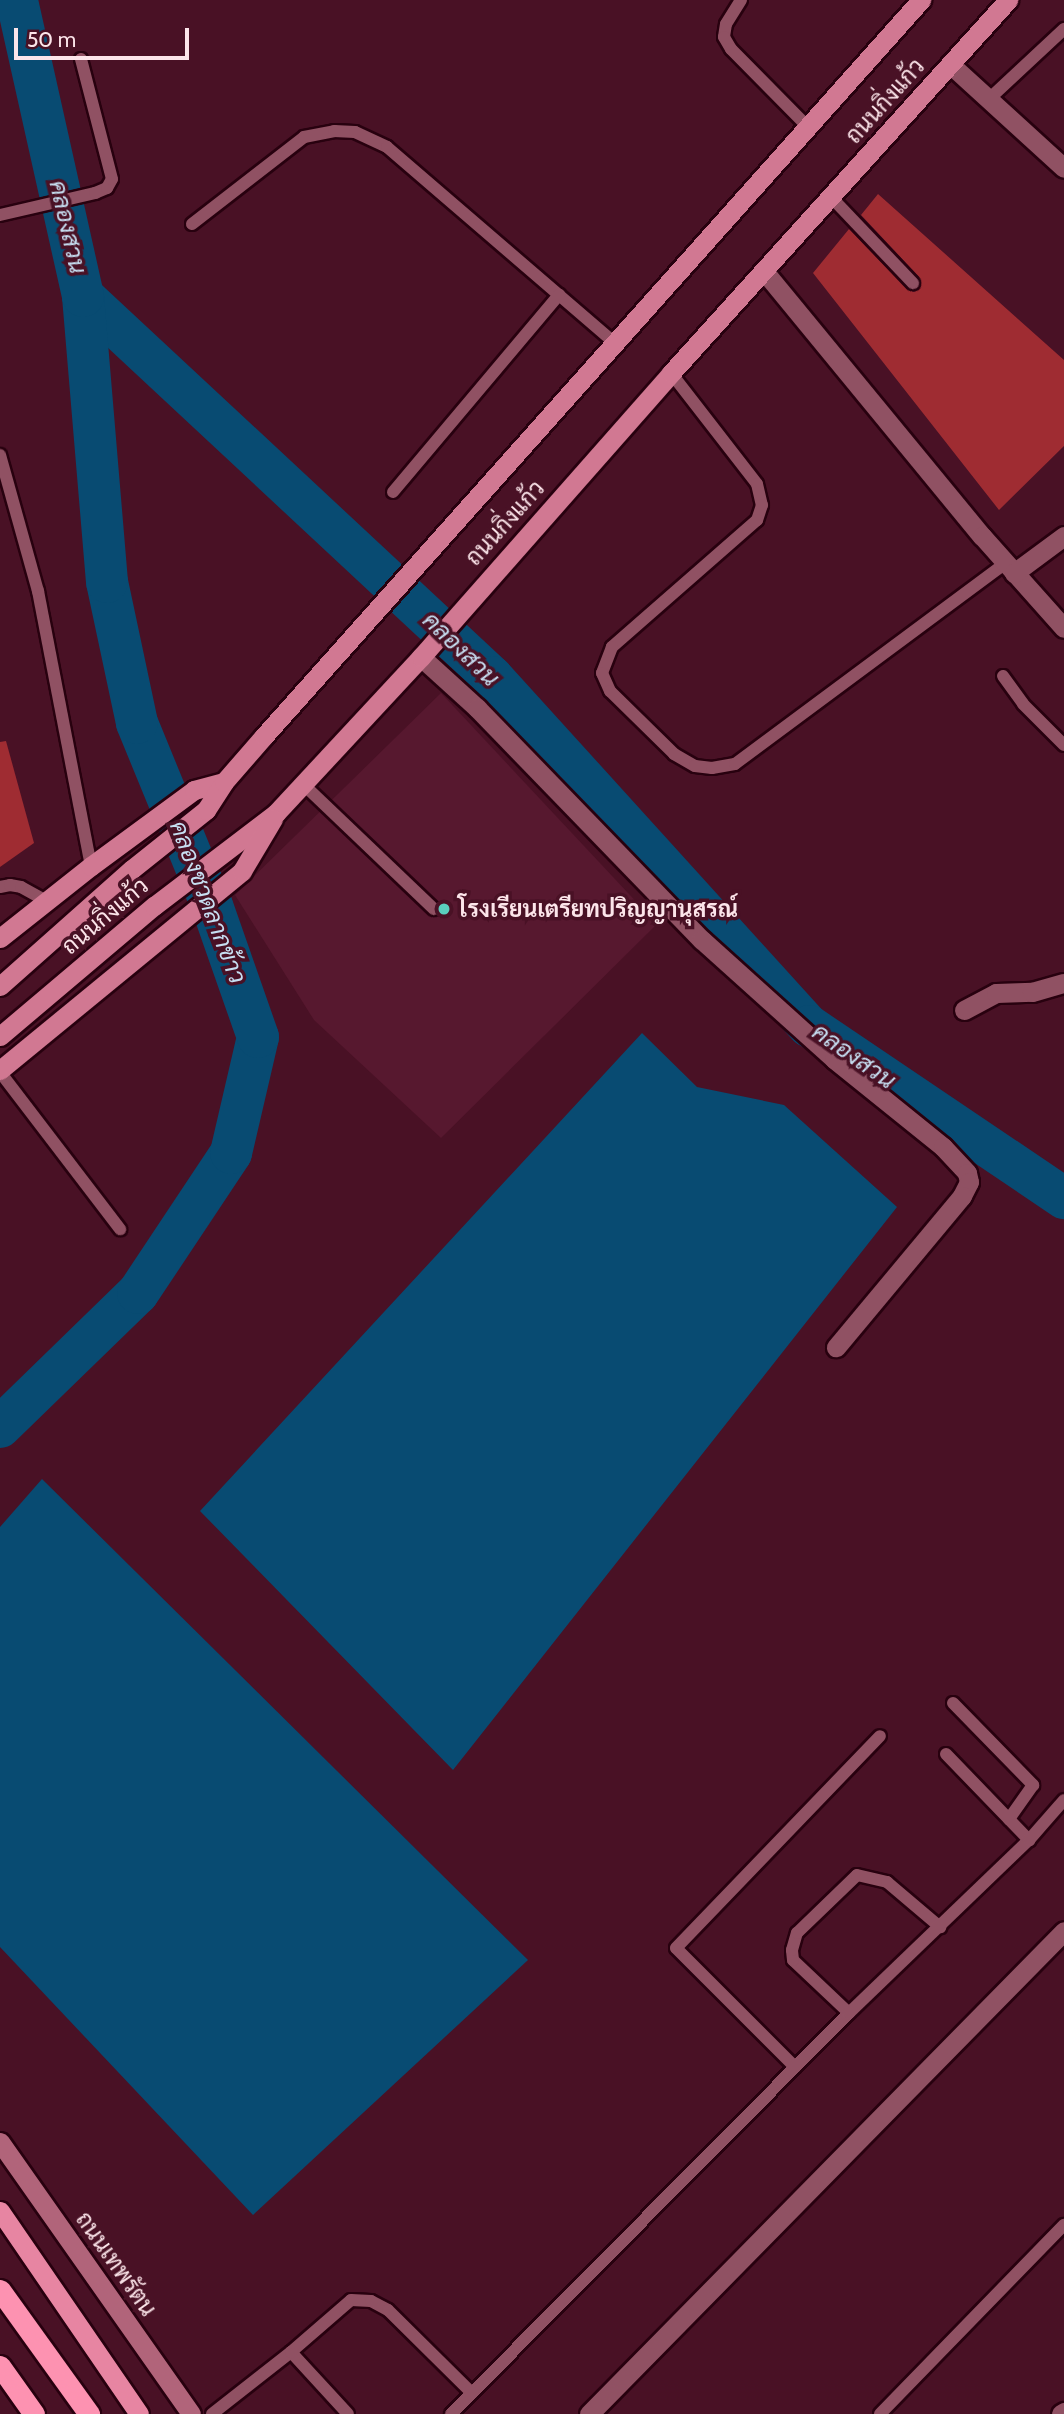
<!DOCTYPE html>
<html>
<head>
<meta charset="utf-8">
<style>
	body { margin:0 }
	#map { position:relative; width:1064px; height:2414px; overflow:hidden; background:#491125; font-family:Cabin,Sarabun,sans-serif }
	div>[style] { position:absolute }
	.built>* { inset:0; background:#57182f }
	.water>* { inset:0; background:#084b72 }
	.river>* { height:42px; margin:-21px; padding:0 21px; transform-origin:21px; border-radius:21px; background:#084b72 }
	.building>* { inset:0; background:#9f2c32 }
	.roads { filter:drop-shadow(2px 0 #28010f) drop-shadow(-2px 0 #28010f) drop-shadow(0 2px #28010f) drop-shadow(0 -2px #28010f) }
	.service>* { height:12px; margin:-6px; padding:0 6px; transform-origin:6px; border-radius:6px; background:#905163 }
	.minor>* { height:19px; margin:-9.5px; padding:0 9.5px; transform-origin:9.5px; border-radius:9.5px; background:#905163 }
	.secondary>* { height:19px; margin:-9.5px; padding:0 9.5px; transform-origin:9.5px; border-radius:9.5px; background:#b1647a }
	.primary>* { height:19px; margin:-9.5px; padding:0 9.5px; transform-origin:9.5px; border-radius:9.5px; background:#d17892 }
	.trunk>* { height:19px; margin:-9.5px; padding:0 9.5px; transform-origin:9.5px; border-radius:9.5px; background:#e785a2 }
	.motorway>* { height:21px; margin:-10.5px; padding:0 10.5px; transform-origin:10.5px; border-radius:10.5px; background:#fd92b1 }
	.dots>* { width:19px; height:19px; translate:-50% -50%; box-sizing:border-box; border:4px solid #491125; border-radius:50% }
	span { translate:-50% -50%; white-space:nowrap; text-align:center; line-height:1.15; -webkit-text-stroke:7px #491125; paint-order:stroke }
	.street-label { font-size:23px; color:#fce5ea }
	.poi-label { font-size:23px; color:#fce5ea; font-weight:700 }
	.left { translate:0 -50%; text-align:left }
	.water-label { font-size:24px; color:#c7dff2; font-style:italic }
	.scale { position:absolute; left:14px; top:28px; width:175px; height:32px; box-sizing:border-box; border:4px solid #fce5ea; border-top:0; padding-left:9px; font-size:21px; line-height:24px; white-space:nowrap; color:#fce5ea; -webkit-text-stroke:5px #491125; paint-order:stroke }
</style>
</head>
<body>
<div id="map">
	<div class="built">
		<i style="clip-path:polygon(441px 693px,657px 924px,441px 1138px,314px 1020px,235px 895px)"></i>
	</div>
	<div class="water">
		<i style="clip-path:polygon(642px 1033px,697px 1087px,784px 1105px,897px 1207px,453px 1770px,200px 1511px)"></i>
		<i style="clip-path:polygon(42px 1479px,528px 1960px,253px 2215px,0 1947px,0 1527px)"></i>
	</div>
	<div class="river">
		<i style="left:83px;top:296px;width:559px;rotate:42.97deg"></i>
		<i style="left:492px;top:677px;width:471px;rotate:47.8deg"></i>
		<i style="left:809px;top:1026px;width:308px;rotate:34deg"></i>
		<i style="left:0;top:1427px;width:192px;rotate:-44.2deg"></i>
		<i style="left:138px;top:1293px;width:168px;rotate:-56.4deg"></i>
		<i style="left:231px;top:1153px;width:119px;rotate:-76.9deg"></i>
		<i style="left:258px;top:1037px;width:139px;rotate:-109.3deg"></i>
		<i style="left:212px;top:906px;width:198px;rotate:-112.3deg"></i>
		<i style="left:137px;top:723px;width:144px;rotate:-102deg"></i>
		<i style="left:107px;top:582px;width:287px;rotate:-94.8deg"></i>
		<i style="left:83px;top:296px;width:303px;rotate:-102.6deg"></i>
	</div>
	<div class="building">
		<i style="clip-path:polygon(878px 194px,1064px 360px,1064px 446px,999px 510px,813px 273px,849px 229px,907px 289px,914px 292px,919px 289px,919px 277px,861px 215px)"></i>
		<i style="clip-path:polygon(6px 741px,34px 843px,0 867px,0 742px)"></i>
	</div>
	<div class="roads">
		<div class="service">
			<i style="left:741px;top:0;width:28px;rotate:122deg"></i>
			<i style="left:726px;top:24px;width:13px;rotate:99deg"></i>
			<i style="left:724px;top:37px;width:14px;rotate:60deg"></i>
			<i style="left:731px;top:49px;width:110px;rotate:45.4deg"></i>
			<i style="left:989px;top:99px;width:103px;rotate:-43deg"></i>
			<i style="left:831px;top:197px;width:119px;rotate:46.4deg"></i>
			<i style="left:0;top:215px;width:98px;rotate:-13deg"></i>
			<i style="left:95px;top:193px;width:13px;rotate:-23deg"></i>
			<i style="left:107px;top:188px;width:10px;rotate:-61deg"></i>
			<i style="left:112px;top:179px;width:124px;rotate:-104.5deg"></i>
			<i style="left:192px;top:224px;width:142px;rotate:-37.8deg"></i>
			<i style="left:304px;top:137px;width:31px;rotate:-11deg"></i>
			<i style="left:334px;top:131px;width:21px;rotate:3deg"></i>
			<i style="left:355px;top:132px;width:35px;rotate:25deg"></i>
			<i style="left:387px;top:147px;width:302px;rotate:40.7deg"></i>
			<i style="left:671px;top:373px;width:140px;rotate:52.2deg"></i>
			<i style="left:757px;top:484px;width:22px;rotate:77deg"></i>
			<i style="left:762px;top:505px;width:16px;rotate:108deg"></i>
			<i style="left:757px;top:520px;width:193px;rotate:138.8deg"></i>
			<i style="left:612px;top:647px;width:28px;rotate:111deg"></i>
			<i style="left:602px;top:673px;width:20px;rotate:66deg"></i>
			<i style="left:610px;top:691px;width:90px;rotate:44.5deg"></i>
			<i style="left:674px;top:754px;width:24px;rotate:30deg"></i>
			<i style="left:695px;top:766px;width:17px;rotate:7deg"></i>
			<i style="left:712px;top:768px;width:23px;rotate:-10deg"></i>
			<i style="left:735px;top:764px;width:337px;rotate:-36.6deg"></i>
			<i style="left:0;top:455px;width:141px;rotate:74.4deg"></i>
			<i style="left:38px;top:591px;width:280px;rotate:79.1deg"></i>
			<i style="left:393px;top:492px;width:258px;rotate:-49.9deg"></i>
			<i style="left:1003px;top:676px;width:34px;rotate:54deg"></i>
			<i style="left:1023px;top:704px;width:58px;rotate:45deg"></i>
			<i style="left:303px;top:784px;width:181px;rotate:43.7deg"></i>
			<i style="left:0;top:887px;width:10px;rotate:-11deg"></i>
			<i style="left:10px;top:885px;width:11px;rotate:10deg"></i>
			<i style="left:21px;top:887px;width:29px;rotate:29deg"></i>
			<i style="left:0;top:1072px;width:198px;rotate:52.6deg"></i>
			<i style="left:953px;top:1703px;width:115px;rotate:45.7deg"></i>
			<i style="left:1033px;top:1785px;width:42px;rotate:125.2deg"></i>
			<i style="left:946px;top:1754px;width:120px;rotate:46deg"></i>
			<i style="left:849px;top:2013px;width:77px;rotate:-136.6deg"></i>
			<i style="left:793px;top:1960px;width:10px;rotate:-96deg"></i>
			<i style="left:792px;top:1950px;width:18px;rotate:-74deg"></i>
			<i style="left:797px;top:1933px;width:83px;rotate:-44deg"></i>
			<i style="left:857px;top:1875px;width:31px;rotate:13deg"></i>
			<i style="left:887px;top:1882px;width:70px;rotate:40.3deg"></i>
			<i style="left:795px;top:2067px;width:168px;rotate:-135deg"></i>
			<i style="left:676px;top:1948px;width:294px;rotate:-46.1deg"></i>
			<i style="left:291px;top:2352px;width:84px;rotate:47.4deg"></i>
			<i style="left:212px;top:2414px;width:100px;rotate:-38.1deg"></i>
			<i style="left:291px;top:2352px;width:79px;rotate:-40.9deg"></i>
			<i style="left:351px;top:2300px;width:20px;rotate:3deg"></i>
			<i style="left:371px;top:2301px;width:19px;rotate:28deg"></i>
			<i style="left:388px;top:2310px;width:118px;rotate:44.7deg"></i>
			<i style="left:451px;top:2414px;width:565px;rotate:-45.22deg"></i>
			<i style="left:849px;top:2013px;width:250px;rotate:-43.9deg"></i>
			<i style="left:1029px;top:1840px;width:53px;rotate:-48.8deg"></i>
			<i style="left:880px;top:2414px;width:264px;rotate:-45.8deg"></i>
		</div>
		<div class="minor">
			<i style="left:950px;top:64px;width:154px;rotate:42.4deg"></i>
			<i style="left:764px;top:271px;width:343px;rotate:50.6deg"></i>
			<i style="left:982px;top:536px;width:123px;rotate:48.3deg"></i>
			<i style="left:1014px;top:573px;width:62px;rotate:-36.5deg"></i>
			<i style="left:421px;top:657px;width:76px;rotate:42.3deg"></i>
			<i style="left:477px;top:708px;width:323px;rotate:45.9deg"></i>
			<i style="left:702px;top:940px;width:178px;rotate:42deg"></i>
			<i style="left:834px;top:1059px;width:140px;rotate:38.9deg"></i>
			<i style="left:943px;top:1147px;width:35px;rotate:47deg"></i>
			<i style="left:967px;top:1173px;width:9px;rotate:77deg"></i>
			<i style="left:969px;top:1182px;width:16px;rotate:117deg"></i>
			<i style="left:962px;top:1196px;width:197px;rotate:129.8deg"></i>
			<i style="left:964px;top:1010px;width:36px;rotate:-28deg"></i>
			<i style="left:996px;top:993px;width:36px;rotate:-2deg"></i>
			<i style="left:1032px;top:992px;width:33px;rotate:-16deg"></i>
			<i style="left:589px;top:2414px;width:677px;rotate:-45.48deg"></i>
			<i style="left:1061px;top:2414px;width:4px;rotate:-34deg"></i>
		</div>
		<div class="secondary">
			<i style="left:0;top:2142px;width:332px;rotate:54.9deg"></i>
		</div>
		<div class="primary">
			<i style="left:0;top:938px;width:116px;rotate:-38.4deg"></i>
			<i style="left:91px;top:866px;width:128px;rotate:-36.4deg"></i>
			<i style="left:194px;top:790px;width:31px;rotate:-15deg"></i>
			<i style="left:0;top:986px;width:176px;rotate:-41.6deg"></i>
			<i style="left:132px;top:869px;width:95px;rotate:-38.6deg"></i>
			<i style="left:206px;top:810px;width:33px;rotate:-57deg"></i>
			<i style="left:224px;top:782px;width:61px;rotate:-49deg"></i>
			<i style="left:264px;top:736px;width:987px;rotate:-48.25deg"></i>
			<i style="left:0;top:1036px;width:202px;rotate:-40.2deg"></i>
			<i style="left:154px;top:906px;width:153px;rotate:-37.3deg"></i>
			<i style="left:276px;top:813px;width:213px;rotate:-47.1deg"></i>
			<i style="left:421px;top:657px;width:378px;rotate:-48.6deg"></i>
			<i style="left:671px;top:373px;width:503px;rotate:-47.9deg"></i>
			<i style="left:0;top:1070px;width:313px;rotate:-39.4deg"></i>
			<i style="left:242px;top:871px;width:61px;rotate:-59.2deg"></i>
		</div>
		<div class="trunk">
			<i style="left:0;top:2211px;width:246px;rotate:55.6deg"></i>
		</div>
		<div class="motorway">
			<i style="left:0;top:2290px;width:153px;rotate:54.3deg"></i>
			<i style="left:0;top:2366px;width:59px;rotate:54.7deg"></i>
		</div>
	</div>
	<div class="dots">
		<i style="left:444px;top:909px;background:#5acebd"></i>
	</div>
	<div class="street-label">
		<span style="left:885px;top:101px;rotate:-48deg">ถนนกิ่งแก้ว</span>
		<span style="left:505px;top:523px;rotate:-48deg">ถนนกิ่งแก้ว</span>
		<span style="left:105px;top:916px;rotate:-40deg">ถนนกิ่งแก้ว</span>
		<span style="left:116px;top:2264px;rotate:55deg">ถนนเทพรัตน</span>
	</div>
	<div class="poi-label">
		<span class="left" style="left:458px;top:909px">โรงเรียนเตรียทปริญญานุสรณ์</span>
	</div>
	<div class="water-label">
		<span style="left:68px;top:227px;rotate:77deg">คลองสวน</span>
		<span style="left:461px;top:649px;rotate:44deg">คลองสวน</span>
		<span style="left:208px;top:902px;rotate:69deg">คลองชวดลากข้าว</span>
		<span style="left:854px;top:1056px;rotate:35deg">คลองสวน</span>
	</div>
	<div class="scale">50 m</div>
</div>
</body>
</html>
